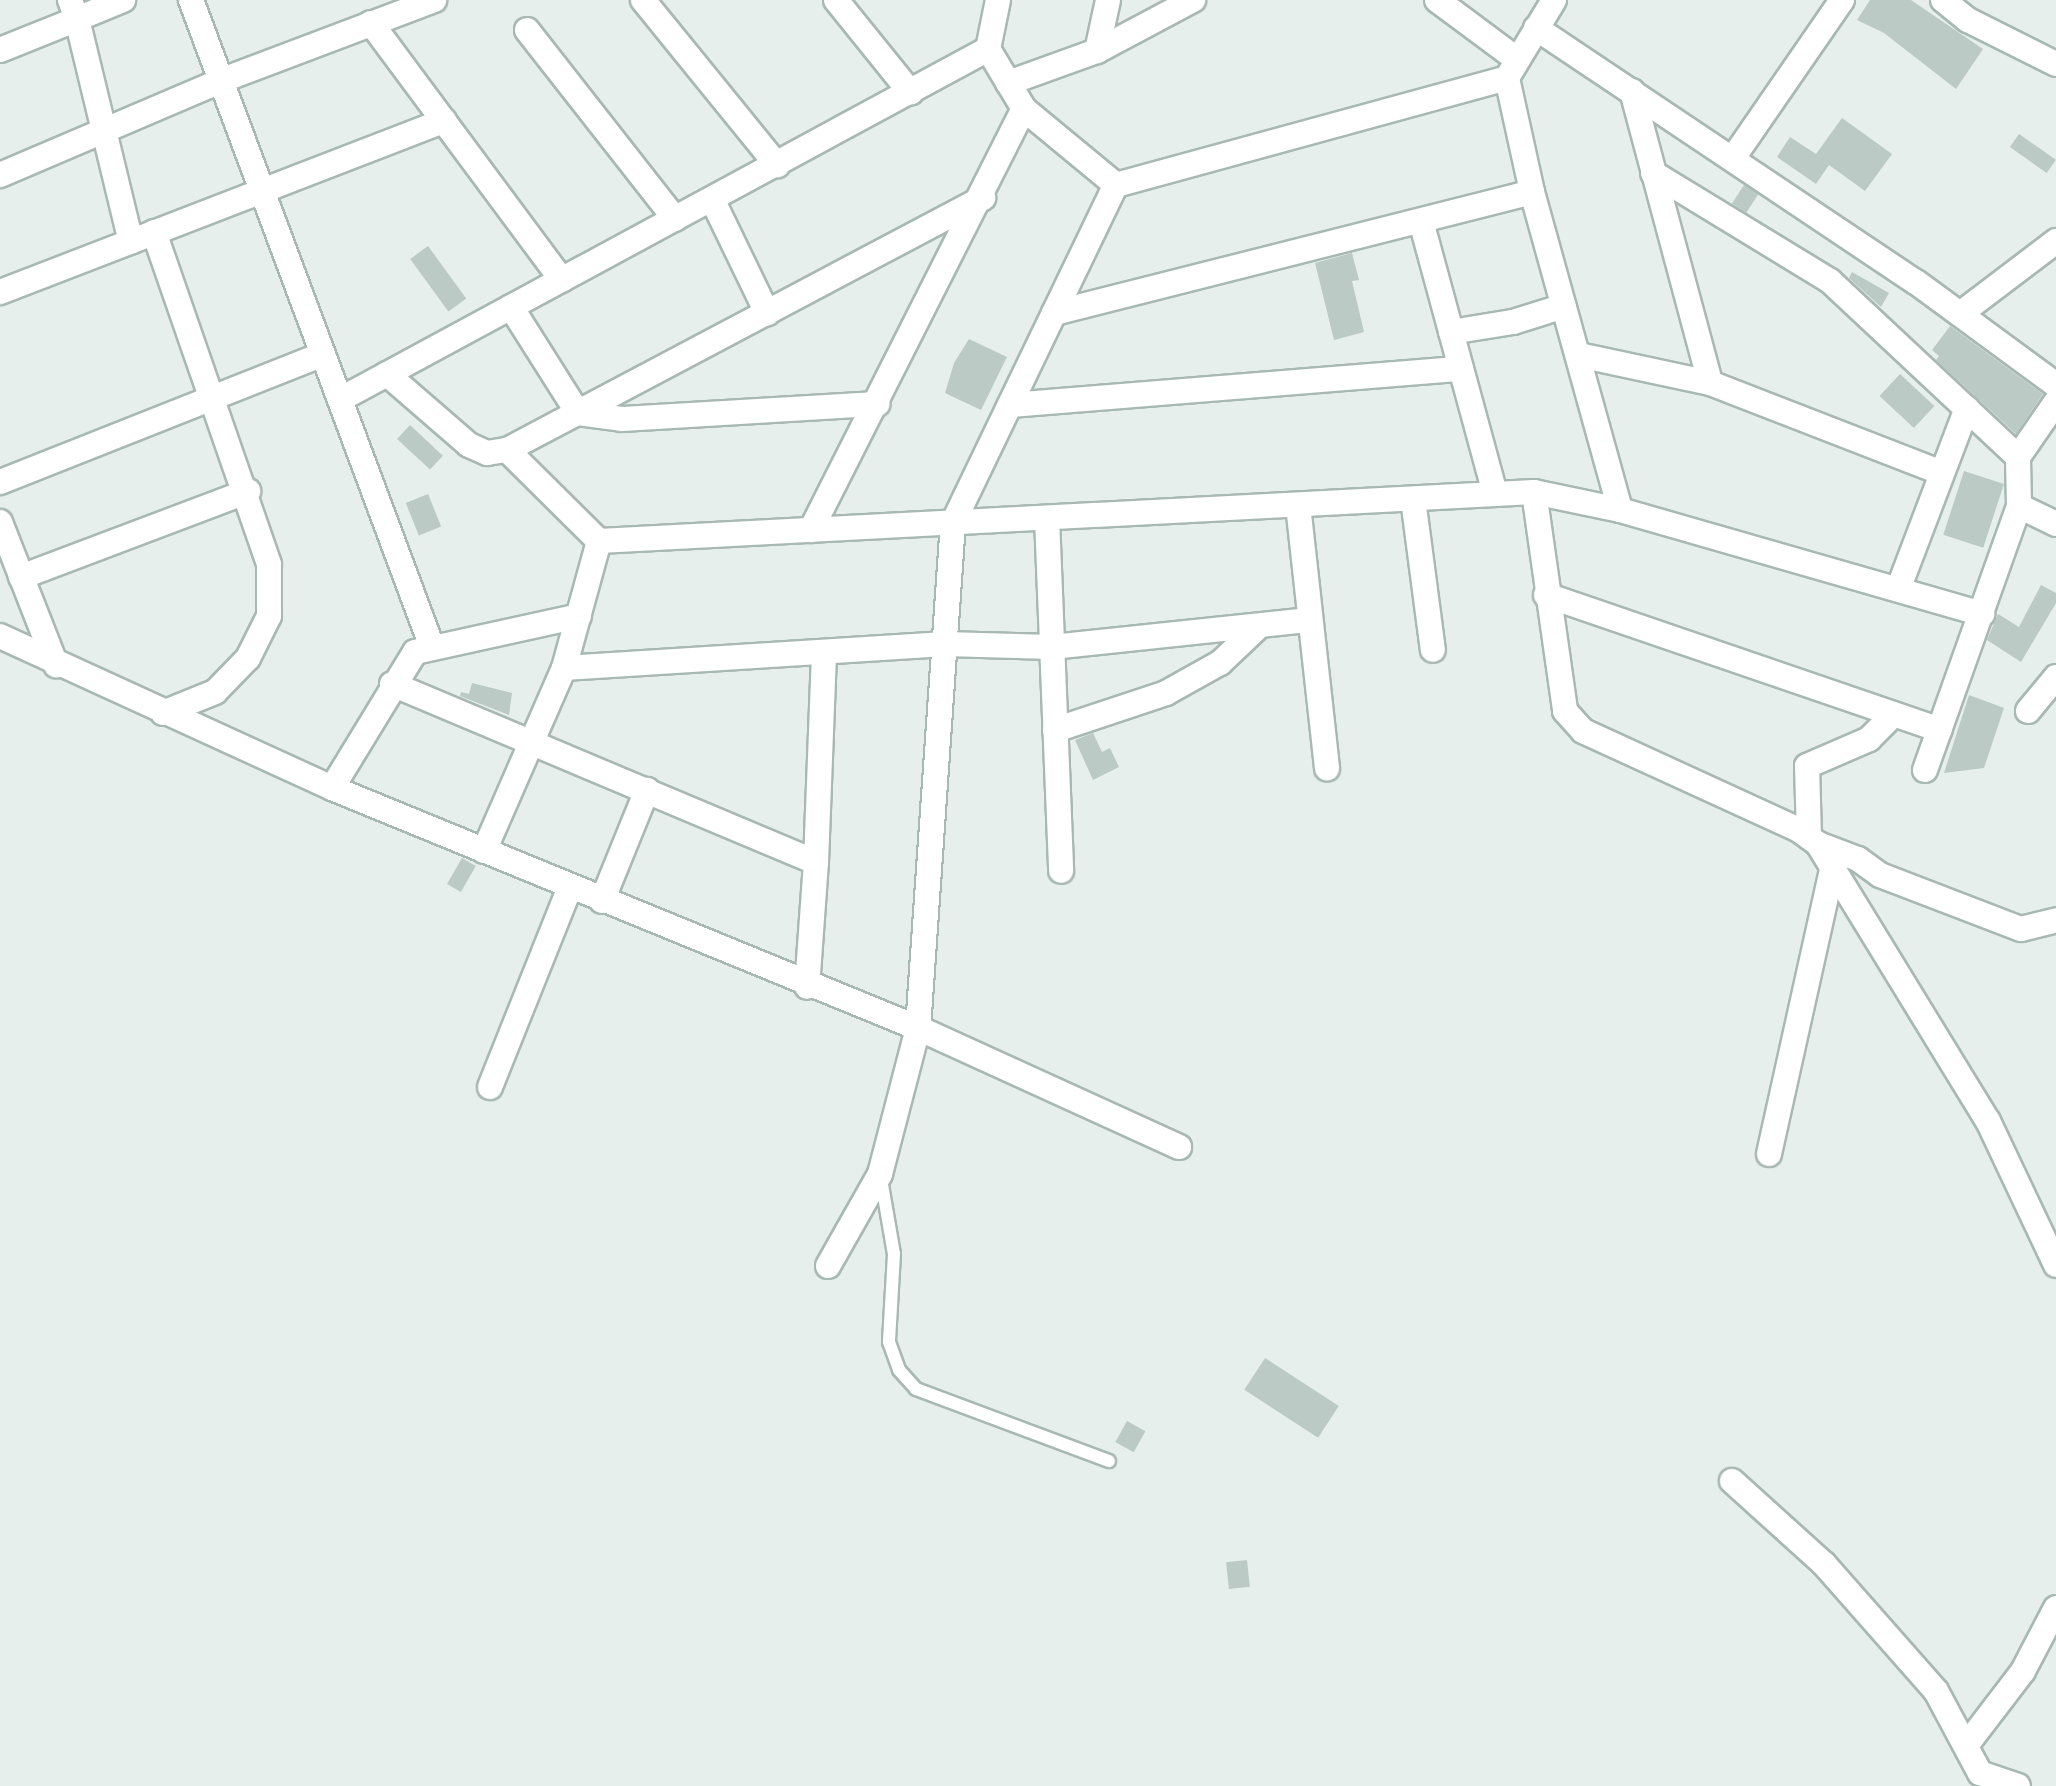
<!DOCTYPE html>
<html>
<head>
<meta charset="utf-8">
<style>
	body { margin:0 }
	#map { position:relative; width:2056px; height:1786px; overflow:hidden; background:#e6efeb; font-family:Arial,sans-serif }
	div>[style] { position:absolute }
	.building>* { inset:0; background:#bbcac4; transform-origin:0 0 }
	.roads { filter:drop-shadow(2px 0 #a8b8b2) drop-shadow(-2px 0 #a8b8b2) drop-shadow(0 2px #a8b8b2) drop-shadow(0 -2px #a8b8b2) }
	.lane>* { height:12px; margin:-6px; padding:0 6px; transform-origin:6px; border-radius:6px; background:#fff }
	.street>* { height:24px; margin:-12px; padding:0 12px; transform-origin:12px; border-radius:12px; background:#fff }
	span { translate:-50% -50%; white-space:nowrap; text-align:center; line-height:1.15; -webkit-text-stroke:6px #f7fbf9; paint-order:stroke }
</style>
</head>
<body>
<div id="map">
	<div class="building">
		<i style="clip-path:polygon(1870px 0,1911px 0,1983px 49px,1956px 89px,1884px 33px,1857px 20px)"></i>
		<i style="clip-path:polygon(1842px 118px,1892px 154px,1865px 191px,1829px 165px,1816px 184px,1777px 157px,1790px 137px,1816px 154px)"></i>
		<i style="left:2019px;top:134px;width:45px;height:16px;rotate:35deg"></i>
		<i style="left:1744px;top:185px;width:17px;height:22px;rotate:33deg"></i>
		<i style="left:428px;top:246px;width:65px;height:22px;rotate:54deg"></i>
		<i style="clip-path:polygon(1352px 253px,1359px 280px,1352px 281px,1364px 332px,1334px 340px,1315px 263px)"></i>
		<i style="clip-path:polygon(1852px 272px,1889px 293px,1881px 307px,1849px 278px)"></i>
		<i style="clip-path:polygon(1950px 326px,2043px 394px,2016px 434px,1936px 360px,1939px 356px,1932px 350px)"></i>
		<i style="clip-path:polygon(969px 339px,1007px 357px,981px 410px,945px 393px,954px 363px)"></i>
		<i style="left:1900px;top:374px;width:47px;height:30px;rotate:43deg"></i>
		<i style="left:410px;top:425px;width:45px;height:19px;rotate:43deg"></i>
		<i style="left:1964px;top:471px;width:42px;height:67px;rotate:18deg"></i>
		<i style="left:428px;top:494px;width:35px;height:24px;rotate:68deg"></i>
		<i style="clip-path:polygon(2041px 585px,2056px 593px,2056px 603px,2021px 662px,1987px 640px,1998px 614px,2019px 627px)"></i>
		<i style="clip-path:polygon(472px 683px,512px 693px,509px 715px,460px 696px,461px 692px,469px 694px)"></i>
		<i style="clip-path:polygon(1969px 695px,2004px 708px,1984px 768px,1944px 773px)"></i>
		<i style="clip-path:polygon(1093px 733px,1102px 752px,1110px 748px,1119px 767px,1093px 780px,1075px 740px)"></i>
		<i style="left:462px;top:858px;width:16px;height:30px;rotate:30deg"></i>
		<i style="left:1265px;top:1358px;width:88px;height:38px;rotate:33deg"></i>
		<i style="left:1127px;top:1421px;width:21px;height:24px;rotate:29deg"></i>
		<i style="left:1247px;top:1560px;width:27px;height:21px;rotate:84deg"></i>
	</div>
	<div class="roads">
		<div class="lane">
			<i style="left:881px;top:1179px;width:76px;rotate:80.2deg"></i>
			<i style="left:894px;top:1254px;width:88px;rotate:93.3deg"></i>
			<i style="left:889px;top:1342px;width:30px;rotate:70deg"></i>
			<i style="left:899px;top:1370px;width:25px;rotate:48deg"></i>
			<i style="left:916px;top:1389px;width:206px;rotate:20.5deg"></i>
		</div>
		<div class="street">
			<i style="left:70px;top:0;width:20px;rotate:70deg"></i>
			<i style="left:77px;top:19px;width:50px;rotate:-22.4deg"></i>
			<i style="left:191px;top:0;width:690px;rotate:69.57deg"></i>
			<i style="left:643px;top:0;width:213px;rotate:50.9deg"></i>
			<i style="left:836px;top:0;width:119px;rotate:51.1deg"></i>
			<i style="left:998px;top:0;width:50px;rotate:101.5deg"></i>
			<i style="left:988px;top:49px;width:70px;rotate:59deg"></i>
			<i style="left:1024px;top:109px;width:119px;rotate:39.6deg"></i>
			<i style="left:1437px;top:0;width:97px;rotate:36.6deg"></i>
			<i style="left:1554px;top:0;width:91px;rotate:121.1deg"></i>
			<i style="left:1507px;top:78px;width:117px;rotate:77.6deg"></i>
			<i style="left:1532px;top:192px;width:330px;rotate:74.5deg"></i>
			<i style="left:1943px;top:0;width:32px;rotate:39deg"></i>
			<i style="left:1968px;top:20px;width:98px;rotate:26.6deg"></i>
			<i style="left:371px;top:23px;width:320px;rotate:53.4deg"></i>
			<i style="left:1536px;top:28px;width:457px;rotate:33.8deg"></i>
			<i style="left:1916px;top:282px;width:174px;rotate:36.3deg"></i>
			<i style="left:527px;top:30px;width:240px;rotate:51.9deg"></i>
			<i style="left:0;top:50px;width:83px;rotate:-21.9deg"></i>
			<i style="left:77px;top:19px;width:229px;rotate:76.4deg"></i>
			<i style="left:1097px;top:51px;width:52px;rotate:-77.8deg"></i>
			<i style="left:1008px;top:83px;width:95px;rotate:-19.8deg"></i>
			<i style="left:1097px;top:51px;width:109px;rotate:-28deg"></i>
			<i style="left:1632px;top:91px;width:302px;rotate:75deg"></i>
			<i style="left:1733px;top:158px;width:192px;rotate:-55.4deg"></i>
			<i style="left:1653px;top:173px;width:207px;rotate:31.4deg"></i>
			<i style="left:1830px;top:281px;width:258px;rotate:43.1deg"></i>
			<i style="left:0;top:175px;width:239px;rotate:-23.1deg"></i>
			<i style="left:220px;top:81px;width:229px;rotate:-20.7deg"></i>
			<i style="left:712px;top:199px;width:127px;rotate:64.2deg"></i>
			<i style="left:1421px;top:221px;width:283px;rotate:74.8deg"></i>
			<i style="left:154px;top:232px;width:352px;rotate:70.9deg"></i>
			<i style="left:269px;top:565px;width:51px;rotate:90deg"></i>
			<i style="left:269px;top:616px;width:47px;rotate:116.6deg"></i>
			<i style="left:248px;top:658px;width:47px;rotate:134.1deg"></i>
			<i style="left:215px;top:692px;width:56px;rotate:158deg"></i>
			<i style="left:0;top:292px;width:476px;rotate:-21.1deg"></i>
			<i style="left:511px;top:307px;width:125px;rotate:57.7deg"></i>
			<i style="left:578px;top:413px;width:44px;rotate:7.8deg"></i>
			<i style="left:622px;top:419px;width:256px;rotate:-3.4deg"></i>
			<i style="left:1054px;top:313px;width:493px;rotate:-14.2deg"></i>
			<i style="left:1960px;top:314px;width:121px;rotate:-37.2deg"></i>
			<i style="left:1451px;top:332px;width:63px;rotate:-9.2deg"></i>
			<i style="left:1513px;top:322px;width:53px;rotate:-17.4deg"></i>
			<i style="left:1579px;top:355px;width:134px;rotate:12.1deg"></i>
			<i style="left:1710px;top:383px;width:247px;rotate:21.2deg"></i>
			<i style="left:387px;top:374px;width:108px;rotate:40.9deg"></i>
			<i style="left:469px;top:445px;width:20px;rotate:24deg"></i>
			<i style="left:487px;top:453px;width:20px;rotate:-9deg"></i>
			<i style="left:507px;top:450px;width:539px;rotate:-27.9deg"></i>
			<i style="left:341px;top:399px;width:736px;rotate:-28.41deg"></i>
			<i style="left:1010px;top:405px;width:452px;rotate:-4.6deg"></i>
			<i style="left:507px;top:450px;width:129px;rotate:44.7deg"></i>
			<i style="left:599px;top:541px;width:936px;rotate:-3deg"></i>
			<i style="left:1534px;top:492px;width:88px;rotate:11.8deg"></i>
			<i style="left:1620px;top:510px;width:377px;rotate:16deg"></i>
			<i style="left:0;top:482px;width:347px;rotate:-21.6deg"></i>
			<i style="left:1534px;top:492px;width:221px;rotate:81.9deg"></i>
			<i style="left:1565px;top:711px;width:27px;rotate:48deg"></i>
			<i style="left:1583px;top:731px;width:238px;rotate:24.6deg"></i>
			<i style="left:1799px;top:830px;width:24px;rotate:36deg"></i>
			<i style="left:1818px;top:844px;width:325px;rotate:58.5deg"></i>
			<i style="left:1988px;top:1121px;width:159px;rotate:64.7deg"></i>
			<i style="left:1413px;top:499px;width:152px;rotate:82.5deg"></i>
			<i style="left:1298px;top:505px;width:265px;rotate:83.7deg"></i>
			<i style="left:2019px;top:506px;width:41px;rotate:25.9deg"></i>
			<i style="left:1047px;top:518px;width:353px;rotate:87.7deg"></i>
			<i style="left:0;top:522px;width:154px;rotate:68.6deg"></i>
			<i style="left:811px;top:530px;width:472px;rotate:-63.2deg"></i>
			<i style="left:21px;top:577px;width:243px;rotate:-20.7deg"></i>
			<i style="left:1899px;top:587px;width:191px;rotate:-69.2deg"></i>
			<i style="left:1546px;top:595px;width:416px;rotate:18.9deg"></i>
			<i style="left:0;top:636px;width:365px;rotate:24.6deg"></i>
			<i style="left:332px;top:788px;width:633px;rotate:22.27deg"></i>
			<i style="left:918px;top:1028px;width:287px;rotate:24.5deg"></i>
			<i style="left:564px;top:668px;width:382px;rotate:-3.6deg"></i>
			<i style="left:945px;top:644px;width:107px;rotate:1.6deg"></i>
			<i style="left:1052px;top:647px;width:259px;rotate:-6deg"></i>
			<i style="left:392px;top:684px;width:460px;rotate:22.8deg"></i>
			<i style="left:816px;top:862px;width:125px;rotate:94.1deg"></i>
			<i style="left:2028px;top:711px;width:44px;rotate:-50.5deg"></i>
			<i style="left:1055px;top:730px;width:117px;rotate:-18.4deg"></i>
			<i style="left:1166px;top:693px;width:62px;rotate:-29.1deg"></i>
			<i style="left:1220px;top:663px;width:48px;rotate:-43.3deg"></i>
			<i style="left:1925px;top:770px;width:280px;rotate:-70.4deg"></i>
			<i style="left:2019px;top:506px;width:49px;rotate:-91.2deg"></i>
			<i style="left:2018px;top:457px;width:67px;rotate:-55.4deg"></i>
			<i style="left:332px;top:788px;width:159px;rotate:-58.6deg"></i>
			<i style="left:415px;top:652px;width:168px;rotate:-12.4deg"></i>
			<i style="left:1809px;top:837px;width:71px;rotate:-91.6deg"></i>
			<i style="left:1807px;top:766px;width:68px;rotate:-23.5deg"></i>
			<i style="left:1869px;top:739px;width:35px;rotate:-45deg"></i>
			<i style="left:1818px;top:844px;width:43px;rotate:20.6deg"></i>
			<i style="left:1858px;top:859px;width:27px;rotate:36deg"></i>
			<i style="left:1880px;top:875px;width:151px;rotate:21deg"></i>
			<i style="left:2021px;top:929px;width:36px;rotate:-14deg"></i>
			<i style="left:484px;top:851px;width:200px;rotate:-66.4deg"></i>
			<i style="left:564px;top:668px;width:132px;rotate:-74.6deg"></i>
			<i style="left:816px;top:862px;width:210px;rotate:-87.8deg"></i>
			<i style="left:602px;top:901px;width:120px;rotate:-67.9deg"></i>
			<i style="left:490px;top:1087px;width:215px;rotate:-68.2deg"></i>
			<i style="left:1769px;top:1154px;width:292px;rotate:-77.5deg"></i>
			<i style="left:828px;top:1266px;width:106px;rotate:-60.5deg"></i>
			<i style="left:880px;top:1174px;width:151px;rotate:-75.4deg"></i>
			<i style="left:918px;top:1028px;width:506px;rotate:-86.04deg"></i>
			<i style="left:953px;top:523px;width:375px;rotate:-64.3deg"></i>
			<i style="left:1116px;top:185px;width:405px;rotate:-15.3deg"></i>
			<i style="left:1732px;top:1481px;width:124px;rotate:42.1deg"></i>
			<i style="left:1824px;top:1564px;width:169px;rotate:48.6deg"></i>
			<i style="left:1936px;top:1691px;width:93px;rotate:61.8deg"></i>
			<i style="left:1980px;top:1773px;width:40px;rotate:18.9deg"></i>
			<i style="left:1968px;top:1743px;width:91px;rotate:-52.6deg"></i>
			<i style="left:2023px;top:1671px;width:71px;rotate:-62.4deg"></i>
		</div>
	</div>
</div>
</body>
</html>
